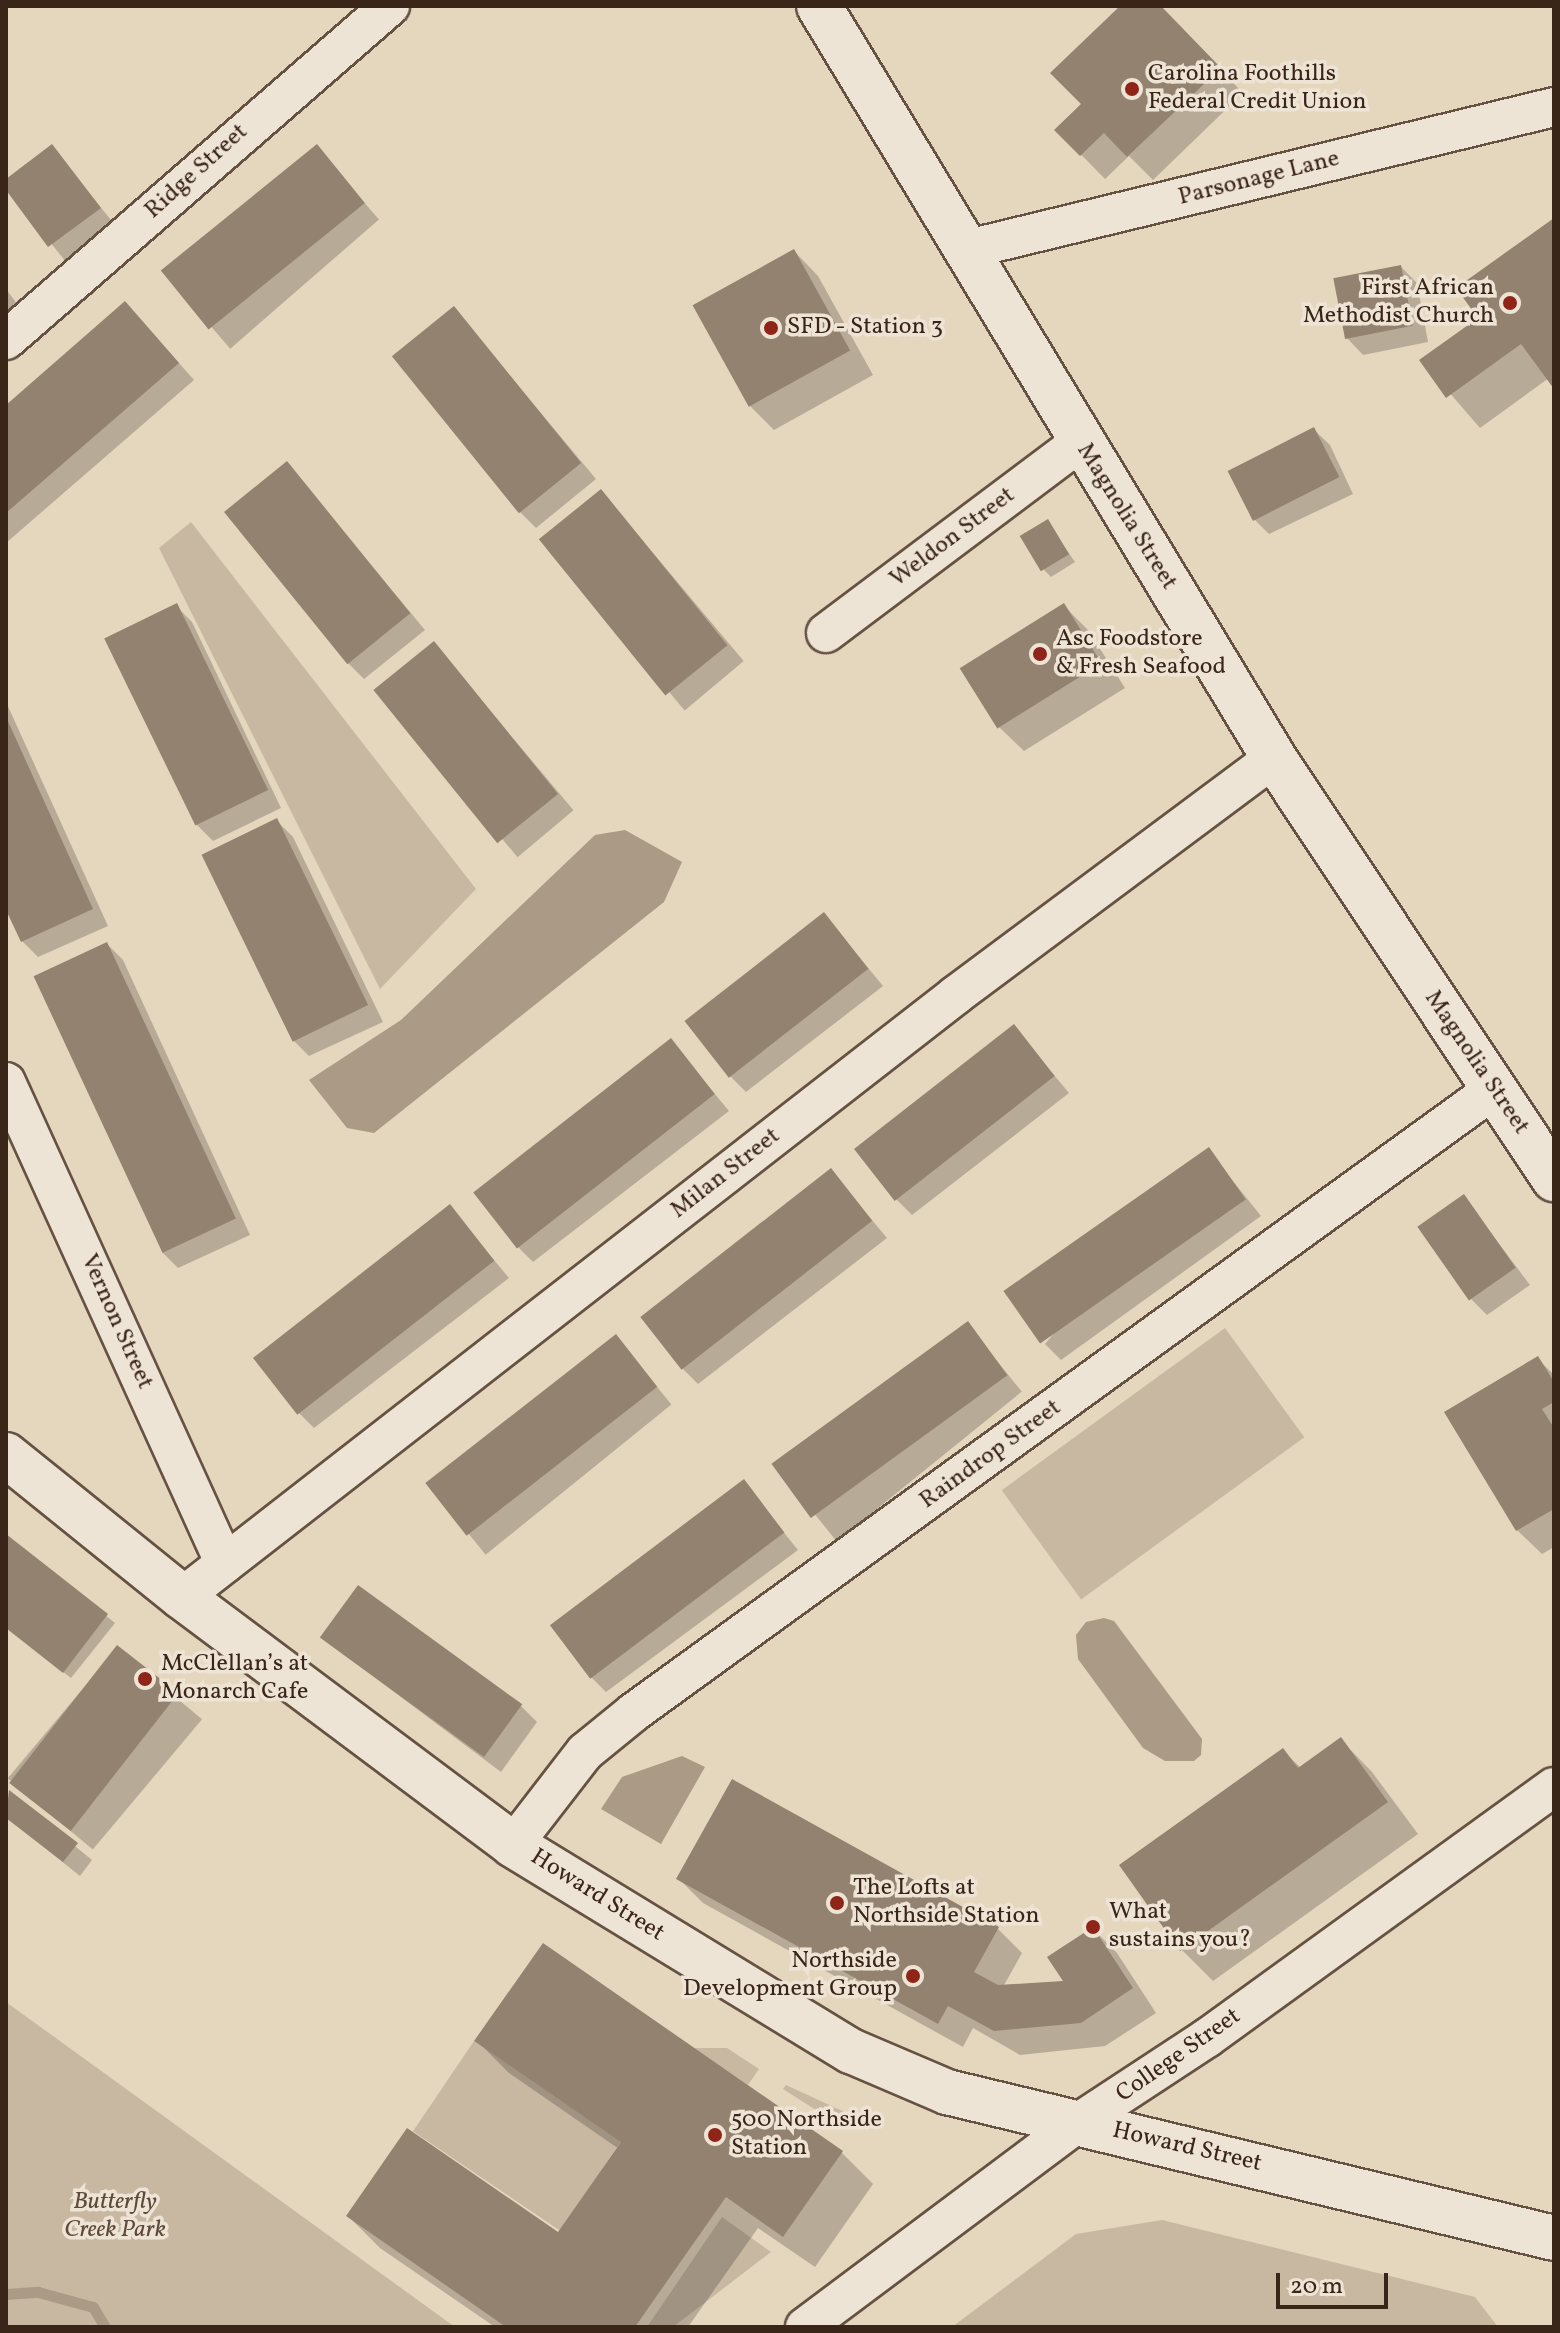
<!DOCTYPE html>
<html>
<head>
<meta charset="utf-8">
<style>
	body { margin:0 }
	#map { position:relative; width:1560px; height:2333px; overflow:hidden; background:#e5d6be; font-family:Vollkorn,serif }
	div>[style] { position:absolute }
	.green>* { inset:0; background:#c8b8a2; transform-origin:0 0 }
	.water>* { inset:0; background:#ab9a86 }
	.shadow>* { inset:0; background:#0003; transform-origin:0 0 }
	.stream>* { height:11px; margin:-5.5px; padding:0 5.5px; transform-origin:5.5px; border-radius:5.5px; background:#ab9a86 }
	.building>* { inset:0; background:#93826f; transform-origin:0 0 }
	.roads { filter:drop-shadow(2px 0 #655242) drop-shadow(-2px 0 #655242) drop-shadow(0 2px #655242) drop-shadow(0 -2px #655242) }
	.minor>* { height:38px; margin:-19px; padding:0 19px; transform-origin:19px; border-radius:19px; background:#eee4d5 }
	.tertiary>* { height:44px; margin:-22px; padding:0 22px; transform-origin:22px; border-radius:22px; background:#eee4d5 }
	.dots>* { width:22px; height:22px; translate:-50% -50%; box-sizing:border-box; border:4px solid #eee4d5; border-radius:50% }
	span { translate:-50% -50%; white-space:nowrap; text-align:center; line-height:1.15; -webkit-text-stroke:7px #eee4d5; paint-order:stroke }
	.poi-label { font-size:24px; color:#3a2619 }
	.left { translate:0 -50%; text-align:left }
	.right { translate:-100% -50%; text-align:right }
	.street-label { font-size:24px; color:#3a2619 }
	.park-label { font-size:24px; color:#5e4a3b; font-style:italic }
	.frame { position:absolute; inset:0; border:8px solid #3a2619; pointer-events:none }
	.scale { position:absolute; left:1276px; top:2273px; width:112px; height:36px; box-sizing:border-box; border:4px solid #3a2619; border-top:0; padding-left:10px; font-size:24px; line-height:28px; white-space:nowrap; color:#3a2619; -webkit-text-stroke:6px #eee4d5; paint-order:stroke }
</style>
</head>
<body>
<div id="map">
	<div class="green">
		<i style="clip-path:polygon(191px 522px,476px 889px,380px 989px,159px 548px)"></i>
		<i style="left:1225px;top:1328px;width:135px;height:276px;rotate:54deg"></i>
		<i style="clip-path:polygon(6px 2002px,455px 2327px,6px 2327px)"></i>
		<i style="left:474px;top:2041px;width:178px;height:109px;rotate:34deg"></i>
		<i style="clip-path:polygon(694px 2048px,727px 2048px,759px 2069px,748px 2085px)"></i>
		<i style="clip-path:polygon(786px 2085px,849px 2114px,841px 2126px,783px 2089px)"></i>
		<i style="clip-path:polygon(722px 2217px,771px 2252px,673px 2327px,647px 2327px)"></i>
		<i style="clip-path:polygon(1162px 2220px,1475px 2297px,1498px 2327px,952px 2327px,1076px 2234px)"></i>
	</div>
	<div class="water">
		<i style="clip-path:polygon(625px 830px,682px 862px,664px 902px,374px 1133px,347px 1128px,309px 1080px,401px 1020px,595px 835px)"></i>
		<i style="clip-path:polygon(1104px 1618px,1114px 1621px,1202px 1739px,1201px 1755px,1194px 1761px,1165px 1761px,1143px 1748px,1078px 1659px,1076px 1635px,1086px 1622px)"></i>
		<i style="clip-path:polygon(682px 1756px,705px 1767px,661px 1844px,601px 1809px,622px 1777px)"></i>
	</div>
	<div class="shadow">
		<i style="clip-path:polygon(1123px 6px,1159px 6px,1243px 93px,1153px 180px,1129px 156px,1105px 179px,1057px 130px,1083px 104px)"></i>
		<i style="clip-path:polygon(52px 147px,115px 225px,66px 262px,6px 187px,6px 181px)"></i>
		<i style="left:316px;top:147px;width:96px;height:197px;rotate:49deg"></i>
		<i style="clip-path:polygon(1554px 221px,1554px 385px,1549px 378px,1480px 428px,1422px 361px,1481px 318px)"></i>
		<i style="clip-path:polygon(794px 251px,818px 276px,873px 375px,774px 430px,750px 406px,694px 306px)"></i>
		<i style="clip-path:polygon(1401px 267px,1417px 283px,1428px 342px,1363px 355px,1347px 338px)"></i>
		<i style="clip-path:polygon(6px 289px,20px 308px,6px 319px)"></i>
		<i style="clip-path:polygon(454px 309px,596px 479px,536px 528px,520px 512px)"></i>
		<i style="clip-path:polygon(141px 320px,194px 380px,6px 543px,6px 407px)"></i>
		<i style="clip-path:polygon(1313px 429px,1330px 445px,1353px 494px,1269px 534px,1253px 518px)"></i>
		<i style="clip-path:polygon(287px 464px,425px 630px,364px 679px,348px 663px)"></i>
		<i style="left:601px;top:491px;width:222px;height:77px;rotate:50deg"></i>
		<i style="clip-path:polygon(1047px 522px,1075px 562px,1051px 577px,1043px 569px)"></i>
		<i style="clip-path:polygon(176px 606px,192px 622px,281px 808px,213px 841px,196px 824px)"></i>
		<i style="clip-path:polygon(1064px 606px,1088px 630px,1125px 688px,1024px 751px,999px 727px)"></i>
		<i style="left:434px;top:644px;width:217px;height:73px;rotate:50deg"></i>
		<i style="clip-path:polygon(6px 702px,108px 926px,38px 957px,22px 941px,6px 905px)"></i>
		<i style="clip-path:polygon(277px 821px,293px 837px,383px 1022px,309px 1056px,293px 1040px)"></i>
		<i style="clip-path:polygon(824px 914px,883px 986px,746px 1092px,730px 1076px)"></i>
		<i style="clip-path:polygon(107px 944px,123px 960px,250px 1235px,178px 1268px,162px 1252px)"></i>
		<i style="clip-path:polygon(1014px 1027px,1069px 1093px,912px 1215px,896px 1199px)"></i>
		<i style="clip-path:polygon(670px 1040px,729px 1111px,533px 1262px,517px 1246px)"></i>
		<i style="clip-path:polygon(1208px 1150px,1261px 1216px,1061px 1360px,1045px 1344px)"></i>
		<i style="clip-path:polygon(831px 1171px,887px 1238px,698px 1384px,682px 1368px)"></i>
		<i style="clip-path:polygon(1464px 1197px,1530px 1285px,1487px 1315px,1471px 1299px)"></i>
		<i style="clip-path:polygon(449px 1206px,509px 1278px,314px 1428px,298px 1412px)"></i>
		<i style="left:967px;top:1324px;width:87px;height:238px;rotate:51deg"></i>
		<i style="left:616px;top:1336px;width:88px;height:239px;rotate:51deg"></i>
		<i style="clip-path:polygon(1538px 1359px,1554px 1375px,1554px 1547px,1542px 1554px,1517px 1530px)"></i>
		<i style="clip-path:polygon(743px 1482px,798px 1550px,606px 1692px,590px 1676px)"></i>
		<i style="clip-path:polygon(6px 1537px,115px 1623px,71px 1678px,6px 1628px)"></i>
		<i style="clip-path:polygon(322px 1638px,521px 1706px,537px 1722px,501px 1772px)"></i>
		<i style="left:117px;top:1648px;width:111px;height:170px;rotate:40deg"></i>
		<i style="clip-path:polygon(1341px 1740px,1372px 1772px,1418px 1834px,1213px 1981px,1182px 1950px,1283px 1751px,1301px 1768px)"></i>
		<i style="clip-path:polygon(10px 1793px,92px 1860px,80px 1876px,6px 1817px)"></i>
		<i style="clip-path:polygon(679px 1879px,998px 1929px,1022px 1953px,1003px 1987px,1067px 1983px,1093px 1929px,1117px 1953px,1156px 2013px,1105px 2046px,1020px 2055px,973px 2028px,963px 2047px,703px 1903px)"></i>
		<i style="clip-path:polygon(477px 2041px,841px 2152px,873px 2184px,815px 2267px,758px 2228px,688px 2327px,495px 2327px,380px 2248px,348px 2216px,559px 2235px,619px 2149px,509px 2073px)"></i>
	</div>
	<div class="stream">
		<i style="left:6px;top:2294px;width:32px;rotate:-4deg"></i>
		<i style="left:38px;top:2292px;width:57px;rotate:15.3deg"></i>
		<i style="left:93px;top:2307px;width:23px;rotate:59deg"></i>
	</div>
	<div class="building">
		<i style="clip-path:polygon(1120px 6px,1161px 6px,1221px 68px,1127px 157px,1104px 133px,1080px 156px,1054px 130px,1081px 104px,1050px 73px)"></i>
		<i style="clip-path:polygon(52px 144px,101px 208px,48px 247px,6px 190px,6px 179px)"></i>
		<i style="left:317px;top:144px;width:76px;height:201px;rotate:51deg"></i>
		<i style="clip-path:polygon(1554px 218px,1554px 389px,1521px 344px,1446px 398px,1419px 360px,1478px 318px,1456px 288px)"></i>
		<i style="left:794px;top:249px;width:116px;height:116px;rotate:61deg"></i>
		<i style="left:1401px;top:265px;width:62px;height:69px;rotate:79deg"></i>
		<i style="clip-path:polygon(125px 301px,179px 363px,6px 513px,6px 405px)"></i>
		<i style="left:454px;top:306px;width:202px;height:80px;rotate:51deg"></i>
		<i style="left:1314px;top:427px;width:56px;height:97px;rotate:63deg"></i>
		<i style="left:287px;top:461px;width:196px;height:81px;rotate:51deg"></i>
		<i style="left:601px;top:489px;width:201px;height:80px;rotate:51deg"></i>
		<i style="left:1048px;top:519px;width:41px;height:33px;rotate:59deg"></i>
		<i style="left:177px;top:603px;width:208px;height:81px;rotate:64deg"></i>
		<i style="left:1064px;top:603px;width:71px;height:123px;rotate:58deg"></i>
		<i style="left:434px;top:641px;width:197px;height:78px;rotate:51deg"></i>
		<i style="clip-path:polygon(6px 717px,93px 909px,21px 942px,6px 910px)"></i>
		<i style="left:277px;top:818px;width:208px;height:84px;rotate:64deg"></i>
		<i style="left:824px;top:912px;width:72px;height:177px;rotate:52deg"></i>
		<i style="left:107px;top:942px;width:305px;height:81px;rotate:65deg"></i>
		<i style="left:1014px;top:1024px;width:66px;height:203px;rotate:52deg"></i>
		<i style="left:671px;top:1038px;width:71px;height:251px;rotate:52deg"></i>
		<i style="left:1209px;top:1147px;width:64px;height:251px;rotate:55deg"></i>
		<i style="left:831px;top:1168px;width:67px;height:242px;rotate:52deg"></i>
		<i style="left:1464px;top:1194px;width:90px;height:57px;rotate:55deg"></i>
		<i style="left:450px;top:1204px;width:72px;height:250px;rotate:52deg"></i>
		<i style="left:968px;top:1321px;width:67px;height:243px;rotate:54deg"></i>
		<i style="left:616px;top:1334px;width:67px;height:242px;rotate:52deg"></i>
		<i style="clip-path:polygon(1538px 1356px,1554px 1382px,1554px 1402px,1542px 1409px,1554px 1428px,1554px 1509px,1516px 1531px,1444px 1412px)"></i>
		<i style="left:744px;top:1479px;width:67px;height:243px;rotate:53deg"></i>
		<i style="clip-path:polygon(6px 1534px,108px 1614px,63px 1673px,6px 1628px)"></i>
		<i style="left:358px;top:1585px;width:203px;height:65px;rotate:36deg"></i>
		<i style="left:117px;top:1645px;width:78px;height:175px;rotate:38deg"></i>
		<i style="clip-path:polygon(1341px 1737px,1388px 1802px,1180px 1951px,1119px 1865px,1283px 1748px,1298px 1768px)"></i>
		<i style="clip-path:polygon(732px 1779px,999px 1927px,974px 1972px,998px 1985px,1063px 1981px,1047px 1957px,1093px 1927px,1133px 1988px,1081px 2023px,994px 2031px,948px 2006px,938px 2024px,676px 1879px)"></i>
		<i style="clip-path:polygon(9px 1790px,78px 1843px,63px 1862px,6px 1818px)"></i>
		<i style="clip-path:polygon(543px 1943px,843px 2151px,783px 2237px,726px 2197px,635px 2327px,506px 2327px,346px 2216px,407px 2128px,558px 2232px,621px 2142px,474px 2041px)"></i>
	</div>
	<div class="roads">
		<div class="minor">
			<i style="left:964px;top:250px;width:607px;rotate:-13.62deg"></i>
			<i style="left:6px;top:340px;width:509px;rotate:-41.02deg"></i>
			<i style="left:826px;top:633px;width:318px;rotate:-36.9deg"></i>
			<i style="left:6px;top:1082px;width:529px;rotate:65.57deg"></i>
			<i style="left:182px;top:1597px;width:981px;rotate:-37.87deg"></i>
			<i style="left:956px;top:995px;width:397px;rotate:-36.7deg"></i>
			<i style="left:513px;top:1845px;width:118px;rotate:-52.3deg"></i>
			<i style="left:585px;top:1752px;width:63px;rotate:-39.2deg"></i>
			<i style="left:634px;top:1712px;width:1061px;rotate:-35.91deg"></i>
			<i style="left:805px;top:2327px;width:339px;rotate:-36.8deg"></i>
			<i style="left:1076px;top:2124px;width:157px;rotate:-33.3deg"></i>
			<i style="left:1207px;top:2038px;width:428px;rotate:-35.9deg"></i>
		</div>
		<div class="tertiary">
			<i style="left:819px;top:6px;width:879px;rotate:58.82deg"></i>
			<i style="left:1274px;top:758px;width:506px;rotate:56.37deg"></i>
			<i style="left:6px;top:1455px;width:226px;rotate:38.9deg"></i>
			<i style="left:182px;top:1597px;width:414px;rotate:36.8deg"></i>
			<i style="left:513px;top:1845px;width:396px;rotate:31.4deg"></i>
			<i style="left:851px;top:2051px;width:104px;rotate:23.1deg"></i>
			<i style="left:947px;top:2092px;width:624px;rotate:13.52deg"></i>
		</div>
	</div>
	<div class="dots">
		<i style="left:1132px;top:89px;background:#8f2418"></i>
		<i style="left:1510px;top:303px;background:#8f2418"></i>
		<i style="left:771px;top:328px;background:#8f2418"></i>
		<i style="left:1040px;top:654px;background:#8f2418"></i>
		<i style="left:145px;top:1679px;background:#8f2418"></i>
		<i style="left:837px;top:1903px;background:#8f2418"></i>
		<i style="left:1093px;top:1927px;background:#8f2418"></i>
		<i style="left:913px;top:1976px;background:#8f2418"></i>
		<i style="left:715px;top:2135px;background:#8f2418"></i>
	</div>
	<div class="poi-label">
		<span class="left" style="left:1148px;top:89px">Carolina Foothills<br>Federal Credit Union</span>
		<span class="right" style="left:1494px;top:303px">First African<br>Methodist Church</span>
		<span class="left" style="left:787px;top:328px">SFD - Station 3</span>
		<span class="left" style="left:1056px;top:654px">Asc Foodstore<br>&amp; Fresh Seafood</span>
		<span class="left" style="left:161px;top:1679px">McClellan’s at<br>Monarch Cafe</span>
		<span class="left" style="left:853px;top:1903px">The Lofts at<br>Northside Station</span>
		<span class="left" style="left:1109px;top:1927px">What<br>sustains you?</span>
		<span class="right" style="left:897px;top:1976px">Northside<br>Development Group</span>
		<span class="left" style="left:731px;top:2135px">500 Northside<br>Station</span>
	</div>
	<div class="street-label">
		<span style="left:197px;top:172px;rotate:-42deg">Ridge Street</span>
		<span style="left:1259px;top:179px;rotate:-14deg">Parsonage Lane</span>
		<span style="left:1126px;top:517px;rotate:58deg">Magnolia Street</span>
		<span style="left:953px;top:538px;rotate:-37deg">Weldon Street</span>
		<span style="left:1476px;top:1063px;rotate:56deg">Magnolia Street</span>
		<span style="left:726px;top:1174px;rotate:-38deg">Milan Street</span>
		<span style="left:116px;top:1322px;rotate:66deg">Vernon Street</span>
		<span style="left:991px;top:1455px;rotate:-36deg">Raindrop Street</span>
		<span style="left:597px;top:1896px;rotate:32deg">Howard Street</span>
		<span style="left:1179px;top:2056px;rotate:-35deg">College Street</span>
		<span style="left:1187px;top:2148px;rotate:13deg">Howard Street</span>
	</div>
	<div class="park-label">
		<span style="left:115px;top:2217px">Butterfly<br>Creek Park</span>
	</div>
	<div class="frame"></div>
	<div class="scale">20 m</div>
</div>
</body>
</html>
